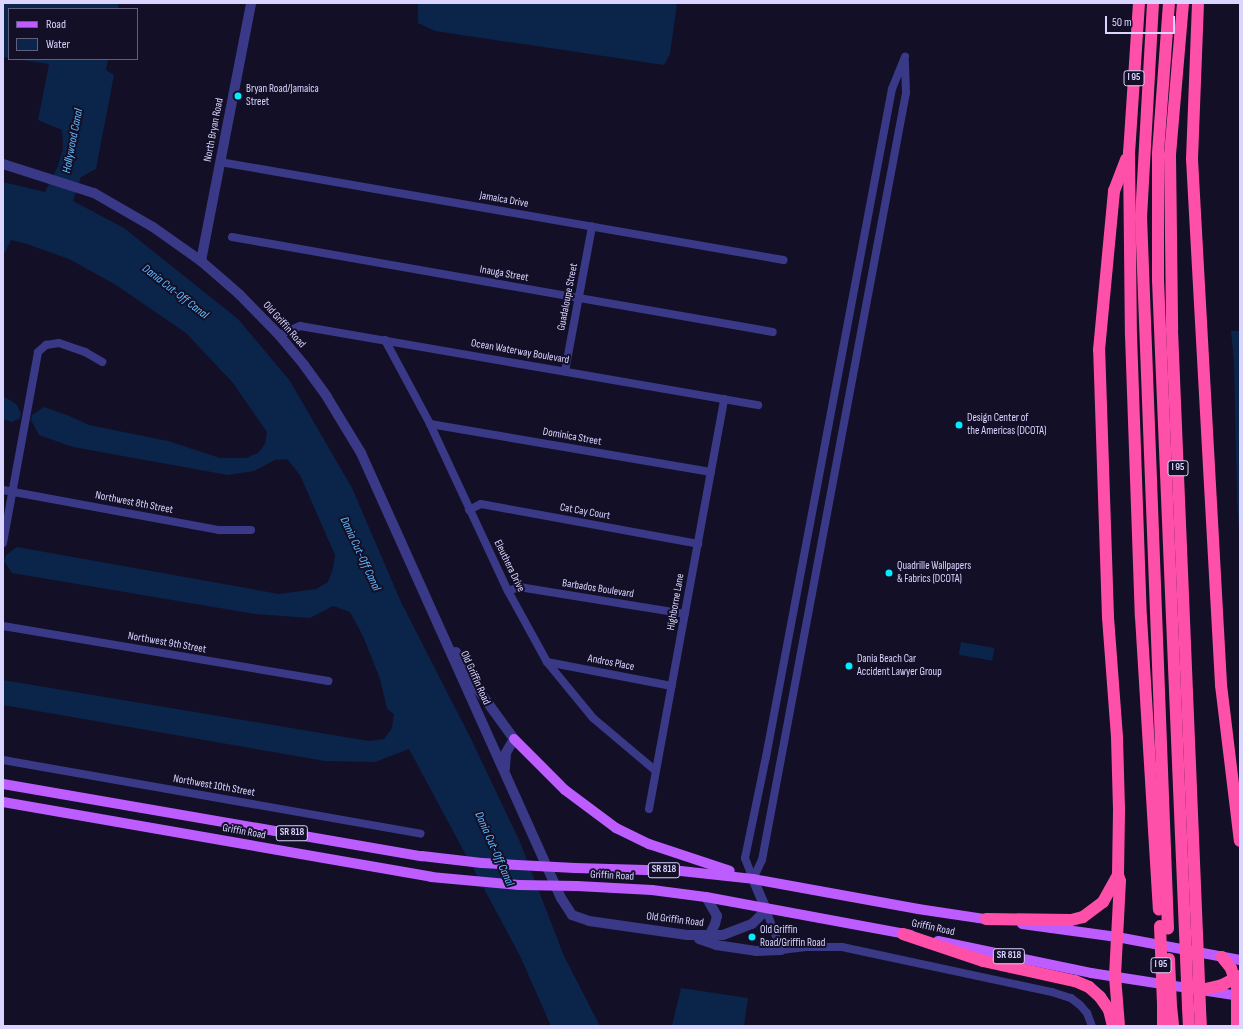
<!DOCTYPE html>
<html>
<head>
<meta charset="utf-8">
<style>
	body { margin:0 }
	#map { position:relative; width:1243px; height:1029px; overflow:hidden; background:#130f27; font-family:"Sofia Sans Condensed",sans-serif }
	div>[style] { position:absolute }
	.water>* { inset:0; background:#0b244a; transform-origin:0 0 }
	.minor>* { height:8px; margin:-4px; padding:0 4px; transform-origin:4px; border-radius:4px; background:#3a3987 }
	.tertiary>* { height:10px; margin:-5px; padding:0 5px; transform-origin:5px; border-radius:5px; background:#3a3987 }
	.primary>* { height:10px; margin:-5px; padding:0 5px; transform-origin:5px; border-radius:5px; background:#bd5cff }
	.motorway>* { height:12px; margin:-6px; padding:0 6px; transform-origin:6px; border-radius:6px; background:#ff50a9 }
	.primary-bridge>* { height:10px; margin:-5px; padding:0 5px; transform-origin:5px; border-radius:5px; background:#bd5cff }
	.motorway-bridge>* { height:12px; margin:-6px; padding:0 6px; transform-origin:6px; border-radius:6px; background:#ff50a9 }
	.dots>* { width:11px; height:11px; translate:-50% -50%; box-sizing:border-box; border:2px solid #130f27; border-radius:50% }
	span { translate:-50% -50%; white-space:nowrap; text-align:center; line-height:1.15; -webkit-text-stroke:4px #130f27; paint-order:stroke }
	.shield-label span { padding:1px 3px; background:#130f27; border:1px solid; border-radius:3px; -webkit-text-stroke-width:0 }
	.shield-label { font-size:10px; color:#d9d5ff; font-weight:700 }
	.poi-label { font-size:11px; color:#d9d5ff }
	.left { translate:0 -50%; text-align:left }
	.street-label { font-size:11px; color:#d9d5ff }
	.water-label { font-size:12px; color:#63bcff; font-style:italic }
	.frame { position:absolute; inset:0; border:4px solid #d9d5ff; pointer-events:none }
	.legend { position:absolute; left:8px; top:8px; width:130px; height:52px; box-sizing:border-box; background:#130f27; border:1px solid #625e7d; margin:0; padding:5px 7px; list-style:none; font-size:12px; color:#d9d5ff }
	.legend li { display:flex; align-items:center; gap:8px; height:20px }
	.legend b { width:20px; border:1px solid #625e7d }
	.scale { position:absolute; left:1105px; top:16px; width:70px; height:18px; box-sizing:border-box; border:2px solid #d9d5ff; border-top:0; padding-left:5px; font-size:12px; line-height:14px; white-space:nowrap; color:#d9d5ff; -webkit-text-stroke:3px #130f27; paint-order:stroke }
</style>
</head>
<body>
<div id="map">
	<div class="water">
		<i style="clip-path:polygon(3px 3px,119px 3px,118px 9px,9px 9px,9px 58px,3px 57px)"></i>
		<i style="clip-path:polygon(418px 3px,677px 3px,670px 54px,664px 65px,435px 31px,418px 23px)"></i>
		<i style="clip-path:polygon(15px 59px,108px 59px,106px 70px,114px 75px,96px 169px,81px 177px,73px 201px,124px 228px,238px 319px,290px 381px,352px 488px,401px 602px,471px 739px,520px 842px,564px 956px,600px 1026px,551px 1026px,520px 956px,409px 749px,375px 762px,325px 761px,3px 705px,3px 680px,369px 741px,384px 739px,392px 728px,394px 714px,387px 709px,380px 679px,363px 636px,350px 612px,333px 606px,310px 618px,255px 614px,12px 573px,4px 561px,6px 555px,17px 547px,279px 594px,316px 589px,328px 582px,333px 568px,335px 555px,300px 475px,287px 459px,275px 460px,254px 471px,228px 475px,73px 447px,39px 435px,31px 420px,32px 415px,44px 407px,67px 415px,89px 425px,168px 441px,220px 458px,246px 458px,258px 453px,265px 444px,267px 432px,233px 383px,186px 333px,116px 285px,69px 259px,27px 244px,11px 240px,3px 256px,3px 182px,45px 192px,58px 166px,63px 149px,62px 130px,38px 120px,49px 64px)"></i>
		<i style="clip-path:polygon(1231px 331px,1240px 331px,1240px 544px,1237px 501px,1234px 361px)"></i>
		<i style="clip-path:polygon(3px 396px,16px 404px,21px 413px,20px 418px,12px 422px,3px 419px)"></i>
		<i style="left:961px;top:642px;width:34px;height:13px;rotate:10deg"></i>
		<i style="clip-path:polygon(681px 988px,748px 998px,744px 1026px,672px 1026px)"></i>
	</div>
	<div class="minor">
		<i style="left:220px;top:162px;width:572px;rotate:9.86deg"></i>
		<i style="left:232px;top:237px;width:549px;rotate:9.96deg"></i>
		<i style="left:279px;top:335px;width:23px;rotate:-23deg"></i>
		<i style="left:300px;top:326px;width:465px;rotate:9.8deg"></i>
		<i style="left:385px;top:340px;width:95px;rotate:61.8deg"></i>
		<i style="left:430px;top:424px;width:184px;rotate:65deg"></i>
		<i style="left:508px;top:591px;width:81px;rotate:61.2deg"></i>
		<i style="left:547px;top:662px;width:72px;rotate:50.6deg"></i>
		<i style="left:593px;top:718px;width:82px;rotate:40.1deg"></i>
		<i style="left:565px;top:371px;width:147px;rotate:-79.4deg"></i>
		<i style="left:430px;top:424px;width:285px;rotate:9.7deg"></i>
		<i style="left:3px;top:490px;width:220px;rotate:10.5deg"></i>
		<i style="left:219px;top:530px;width:32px"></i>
		<i style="left:469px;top:510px;width:13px;rotate:-27deg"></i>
		<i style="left:481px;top:504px;width:221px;rotate:10.4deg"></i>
		<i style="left:3px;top:543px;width:194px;rotate:-79.6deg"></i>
		<i style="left:38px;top:352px;width:11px;rotate:-41deg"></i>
		<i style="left:46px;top:345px;width:13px;rotate:-9deg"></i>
		<i style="left:59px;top:343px;width:28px;rotate:19deg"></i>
		<i style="left:85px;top:352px;width:20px;rotate:30deg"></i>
		<i style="left:508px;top:591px;width:12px;rotate:-20deg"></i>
		<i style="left:519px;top:587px;width:168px;rotate:9.2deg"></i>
		<i style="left:3px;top:626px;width:330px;rotate:9.6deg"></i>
		<i style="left:547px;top:662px;width:127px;rotate:10.9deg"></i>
		<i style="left:3px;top:760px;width:424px;rotate:10deg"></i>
		<i style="left:649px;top:809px;width:417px;rotate:-79.6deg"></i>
		<i style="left:753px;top:879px;width:22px;rotate:-111deg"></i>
		<i style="left:745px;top:858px;width:103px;rotate:-78.3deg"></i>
		<i style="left:766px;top:757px;width:680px;rotate:-79.32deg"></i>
		<i style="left:892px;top:89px;width:35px;rotate:-68deg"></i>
		<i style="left:753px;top:879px;width:21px;rotate:-65deg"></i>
		<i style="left:762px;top:860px;width:780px;rotate:-79.37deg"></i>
		<i style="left:906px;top:93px;width:32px;rotate:-92deg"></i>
		<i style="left:765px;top:907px;width:46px;rotate:69.6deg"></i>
		<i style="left:781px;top:950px;width:25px;rotate:-7deg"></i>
		<i style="left:806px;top:947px;width:36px"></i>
		<i style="left:842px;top:947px;width:215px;rotate:12.1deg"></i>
		<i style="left:1052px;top:992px;width:20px;rotate:18deg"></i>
		<i style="left:1071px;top:998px;width:11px;rotate:38deg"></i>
		<i style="left:1080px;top:1005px;width:11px;rotate:49deg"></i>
		<i style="left:1087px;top:1013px;width:14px;rotate:69deg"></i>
	</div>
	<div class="tertiary">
		<i style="left:3px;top:164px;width:96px;rotate:17.7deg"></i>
		<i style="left:94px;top:193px;width:68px;rotate:30deg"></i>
		<i style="left:153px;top:227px;width:59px;rotate:35.3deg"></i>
		<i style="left:201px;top:261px;width:50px;rotate:41deg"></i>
		<i style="left:239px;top:294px;width:57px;rotate:45.7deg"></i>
		<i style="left:279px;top:335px;width:39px;rotate:50deg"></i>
		<i style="left:304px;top:365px;width:39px;rotate:54deg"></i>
		<i style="left:327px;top:397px;width:66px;rotate:58.7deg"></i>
		<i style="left:361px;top:453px;width:488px;rotate:65.8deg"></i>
		<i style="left:561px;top:898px;width:20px;rotate:57deg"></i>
		<i style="left:572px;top:915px;width:18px;rotate:19deg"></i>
		<i style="left:589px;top:921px;width:99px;rotate:8.1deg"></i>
		<i style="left:687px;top:935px;width:36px"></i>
		<i style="left:723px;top:935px;width:31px;rotate:-21deg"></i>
		<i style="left:752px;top:924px;width:16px;rotate:-45deg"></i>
		<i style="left:763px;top:913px;width:6px;rotate:-72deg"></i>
		<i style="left:765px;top:907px;width:30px;rotate:-113deg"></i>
		<i style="left:201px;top:261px;width:263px;rotate:-79deg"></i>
		<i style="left:456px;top:652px;width:42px;rotate:59.7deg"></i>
		<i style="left:477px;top:688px;width:63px;rotate:54deg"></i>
		<i style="left:514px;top:739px;width:16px;rotate:120deg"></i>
		<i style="left:506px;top:753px;width:16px;rotate:94deg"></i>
		<i style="left:706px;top:897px;width:22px;rotate:60deg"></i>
		<i style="left:717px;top:916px;width:8px;rotate:104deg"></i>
		<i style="left:715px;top:924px;width:13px;rotate:117deg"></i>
		<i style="left:699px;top:939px;width:18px;rotate:19deg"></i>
		<i style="left:716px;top:945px;width:40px;rotate:8.5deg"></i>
		<i style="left:756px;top:951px;width:25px;rotate:-2deg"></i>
	</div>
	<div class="primary">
		<i style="left:514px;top:739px;width:72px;rotate:45deg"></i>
		<i style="left:565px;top:790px;width:64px;rotate:36.7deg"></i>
		<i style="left:616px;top:828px;width:37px;rotate:26deg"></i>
		<i style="left:649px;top:844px;width:85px;rotate:18.4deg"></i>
		<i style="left:3px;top:784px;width:425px;rotate:9.8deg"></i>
		<i style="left:3px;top:802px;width:435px;rotate:9.9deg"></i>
		<i style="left:575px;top:868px;width:106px;rotate:1.6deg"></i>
		<i style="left:681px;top:871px;width:72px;rotate:6.3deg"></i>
		<i style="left:753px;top:879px;width:168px;rotate:10.3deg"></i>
		<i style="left:918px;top:909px;width:75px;rotate:8.5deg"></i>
		<i style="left:577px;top:886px;width:75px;rotate:3.1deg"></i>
		<i style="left:652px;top:890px;width:54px;rotate:7.4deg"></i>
		<i style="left:706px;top:897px;width:208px;rotate:10.5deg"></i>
		<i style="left:1022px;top:924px;width:96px;rotate:7.8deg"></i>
		<i style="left:1117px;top:937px;width:125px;rotate:10.6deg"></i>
		<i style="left:938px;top:941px;width:156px;rotate:11.8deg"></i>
		<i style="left:1091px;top:973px;width:151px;rotate:8.8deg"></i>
	</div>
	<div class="motorway">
		<i style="left:1139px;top:3px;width:149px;rotate:93.8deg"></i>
		<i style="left:1129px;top:152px;width:183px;rotate:89.4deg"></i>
		<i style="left:1131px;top:335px;width:282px;rotate:88deg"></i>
		<i style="left:1141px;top:617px;width:293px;rotate:86.5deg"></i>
		<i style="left:1153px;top:3px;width:213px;rotate:93.2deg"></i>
		<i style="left:1141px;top:216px;width:713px;rotate:87.83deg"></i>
		<i style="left:1169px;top:3px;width:151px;rotate:94.2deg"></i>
		<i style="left:1158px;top:154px;width:126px;rotate:90deg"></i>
		<i style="left:1158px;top:280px;width:653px;rotate:87.63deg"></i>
		<i style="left:1183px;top:3px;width:153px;rotate:94.9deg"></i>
		<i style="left:1170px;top:155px;width:175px;rotate:89.3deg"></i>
		<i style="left:1172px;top:330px;width:604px;rotate:87.63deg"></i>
		<i style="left:1198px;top:3px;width:156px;rotate:92.2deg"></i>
		<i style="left:1192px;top:159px;width:527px;rotate:86.84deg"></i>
		<i style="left:1221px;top:685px;width:157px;rotate:83.1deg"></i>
		<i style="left:986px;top:919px;width:85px;rotate:0.7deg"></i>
		<i style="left:1071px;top:920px;width:12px;rotate:-14deg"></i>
		<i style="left:1083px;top:917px;width:25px;rotate:-37deg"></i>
		<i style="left:1103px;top:902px;width:31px;rotate:-61deg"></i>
		<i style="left:903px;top:934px;width:84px;rotate:18.6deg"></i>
		<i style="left:983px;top:961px;width:94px;rotate:12.3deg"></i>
		<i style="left:1075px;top:981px;width:15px;rotate:23deg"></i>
		<i style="left:1089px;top:987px;width:15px;rotate:42deg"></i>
		<i style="left:1100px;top:997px;width:16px;rotate:55deg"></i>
		<i style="left:1109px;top:1010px;width:16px;rotate:76deg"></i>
		<i style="left:1222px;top:957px;width:14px;rotate:51deg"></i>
		<i style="left:1231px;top:968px;width:21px;rotate:73deg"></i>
		<i style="left:1237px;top:988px;width:38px;rotate:90deg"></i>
		<i style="left:1201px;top:990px;width:22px;rotate:-13deg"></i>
		<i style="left:1222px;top:985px;width:20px;rotate:-27deg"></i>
		<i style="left:1163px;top:1005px;width:21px;rotate:90deg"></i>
		<i style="left:1171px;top:1006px;width:20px;rotate:84deg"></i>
		<i style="left:1188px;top:1008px;width:18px;rotate:87deg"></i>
		<i style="left:1200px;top:1009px;width:17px;rotate:87deg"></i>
		<i style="left:1119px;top:1026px;width:50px;rotate:-94.6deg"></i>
		<i style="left:1115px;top:976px;width:95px;rotate:-87deg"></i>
		<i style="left:1120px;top:881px;width:6px;rotate:-108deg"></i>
		<i style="left:1118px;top:875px;width:66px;rotate:-89.1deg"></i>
		<i style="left:1119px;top:809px;width:72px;rotate:-91.6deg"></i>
		<i style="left:1117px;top:737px;width:120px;rotate:-94.3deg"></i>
		<i style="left:1108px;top:617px;width:267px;rotate:-91.9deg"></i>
		<i style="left:1099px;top:350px;width:160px;rotate:-84.6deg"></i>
		<i style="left:1114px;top:191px;width:34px;rotate:-69deg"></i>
	</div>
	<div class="primary-bridge">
		<i style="left:422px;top:856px;width:60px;rotate:6.7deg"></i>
		<i style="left:482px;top:863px;width:93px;rotate:3.1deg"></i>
		<i style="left:431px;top:877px;width:88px;rotate:5.2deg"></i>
		<i style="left:519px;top:885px;width:58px;rotate:1deg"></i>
	</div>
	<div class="motorway-bridge">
		<i style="left:1160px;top:926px;width:79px;rotate:87.8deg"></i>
		<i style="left:1185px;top:932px;width:76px;rotate:87.7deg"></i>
		<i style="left:1197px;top:933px;width:76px;rotate:87.7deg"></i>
		<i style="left:1169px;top:959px;width:47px;rotate:87.6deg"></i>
	</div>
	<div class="dots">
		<i style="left:238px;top:96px;background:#01edff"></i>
		<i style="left:959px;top:425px;background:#01edff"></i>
		<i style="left:889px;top:573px;background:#01edff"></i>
		<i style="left:849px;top:666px;background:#01edff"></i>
		<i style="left:752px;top:937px;background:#01edff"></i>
	</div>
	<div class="shield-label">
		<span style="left:1134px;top:78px">I 95</span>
		<span style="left:1178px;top:468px">I 95</span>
		<span style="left:292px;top:833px">SR 818</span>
		<span style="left:664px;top:870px">SR 818</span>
		<span style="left:1009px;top:956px">SR 818</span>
		<span style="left:1161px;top:965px">I 95</span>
	</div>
	<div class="poi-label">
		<span class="left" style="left:246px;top:96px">Bryan Road/Jamaica<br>Street</span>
		<span class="left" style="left:967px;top:425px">Design Center of<br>the Americas (DCOTA)</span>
		<span class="left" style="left:897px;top:573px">Quadrille Wallpapers<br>&amp; Fabrics (DCOTA)</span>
		<span class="left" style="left:857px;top:666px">Dania Beach Car<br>Accident Lawyer Group</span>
		<span class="left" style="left:760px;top:937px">Old Griffin<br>Road/Griffin Road</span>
	</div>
	<div class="street-label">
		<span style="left:214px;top:130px;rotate:-79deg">North Bryan Road</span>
		<span style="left:504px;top:200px;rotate:10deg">Jamaica Drive</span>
		<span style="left:504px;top:274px;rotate:10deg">Inauga Street</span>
		<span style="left:568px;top:297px;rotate:-79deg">Guadaloupe Street</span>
		<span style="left:284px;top:325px;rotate:48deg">Old Griffin Road</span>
		<span style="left:520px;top:352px;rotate:10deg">Ocean Waterway Boulevard</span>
		<span style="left:572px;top:437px;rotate:10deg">Dominica Street</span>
		<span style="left:134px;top:503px;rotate:11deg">Northwest 8th Street</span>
		<span style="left:585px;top:512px;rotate:10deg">Cat Cay Court</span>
		<span style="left:509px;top:566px;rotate:64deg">Eleuthera Drive</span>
		<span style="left:598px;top:589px;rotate:9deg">Barbados Boulevard</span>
		<span style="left:676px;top:602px;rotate:-80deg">Highborne Lane</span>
		<span style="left:167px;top:643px;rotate:10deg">Northwest 9th Street</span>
		<span style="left:611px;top:663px;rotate:11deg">Andros Place</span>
		<span style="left:475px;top:678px;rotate:66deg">Old Griffin Road</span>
		<span style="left:214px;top:786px;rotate:10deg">Northwest 10th Street</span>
		<span style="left:244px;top:832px;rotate:10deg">Griffin Road</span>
		<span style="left:612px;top:876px;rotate:3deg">Griffin Road</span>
		<span style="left:675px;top:920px;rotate:7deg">Old Griffin Road</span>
		<span style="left:933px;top:928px;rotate:12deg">Griffin Road</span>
	</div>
	<div class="water-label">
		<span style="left:73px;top:141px;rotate:-79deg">Hollywood Canal</span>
		<span style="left:175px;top:292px;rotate:38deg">Dania Cut-Off Canal</span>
		<span style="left:360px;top:554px;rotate:65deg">Dania Cut-Off Canal</span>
		<span style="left:494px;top:849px;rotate:66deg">Dania Cut-Off Canal</span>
	</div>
	<div class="frame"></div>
	<ul class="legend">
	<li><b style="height:5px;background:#bd5cff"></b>Road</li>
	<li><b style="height:11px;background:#0b244a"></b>Water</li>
	</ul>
	<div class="scale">50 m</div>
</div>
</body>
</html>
